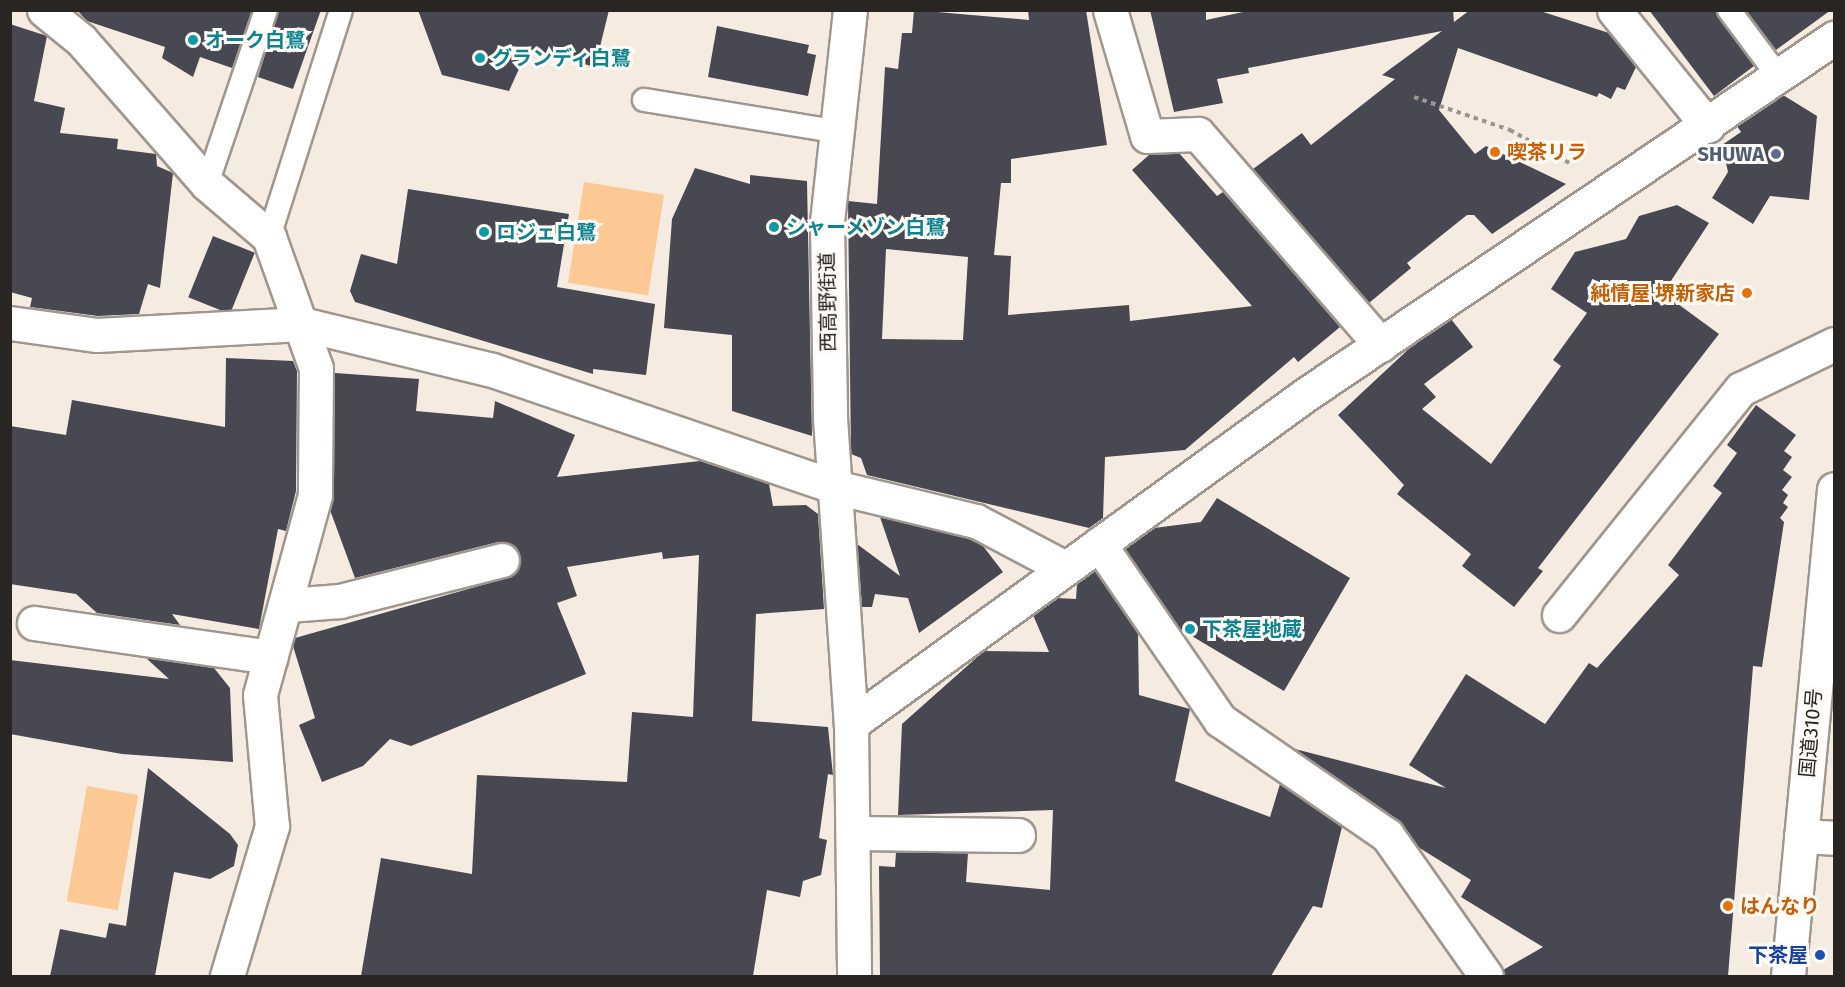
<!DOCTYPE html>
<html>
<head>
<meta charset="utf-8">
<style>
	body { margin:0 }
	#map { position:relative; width:1845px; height:987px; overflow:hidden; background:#f5ebe1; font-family:"Fira Sans","Noto Sans JP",sans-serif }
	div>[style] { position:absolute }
	.green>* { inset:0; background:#fcc994; transform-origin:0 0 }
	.building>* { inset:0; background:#484852; transform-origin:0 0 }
	.path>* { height:4px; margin-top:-2px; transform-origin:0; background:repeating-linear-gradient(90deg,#9c958e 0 4.5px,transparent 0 9px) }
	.roads { filter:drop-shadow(2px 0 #9f968d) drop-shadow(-2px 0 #9f968d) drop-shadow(0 2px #9f968d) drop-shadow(0 -2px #9f968d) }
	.lane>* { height:22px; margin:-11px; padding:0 11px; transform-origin:11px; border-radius:11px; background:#fff }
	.street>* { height:33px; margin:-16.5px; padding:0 16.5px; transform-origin:16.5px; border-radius:16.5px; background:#fff }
	.secondary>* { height:33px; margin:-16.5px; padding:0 16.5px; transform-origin:16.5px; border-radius:16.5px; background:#fff }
	.highway>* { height:33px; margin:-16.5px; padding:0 16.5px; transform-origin:16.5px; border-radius:16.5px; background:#fff }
	.dots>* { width:16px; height:16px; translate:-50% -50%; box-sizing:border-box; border:3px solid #fefaf6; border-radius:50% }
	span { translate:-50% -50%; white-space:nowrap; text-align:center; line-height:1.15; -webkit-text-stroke:6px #fefaf6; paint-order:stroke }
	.culture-label { font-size:20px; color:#0d838f; font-weight:700 }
	.left { translate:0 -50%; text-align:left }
	.food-label { font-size:20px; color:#c56008; font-weight:700 }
	.right { translate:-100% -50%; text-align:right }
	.service-label { font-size:20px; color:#4e5e75; font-weight:700 }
	.street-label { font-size:20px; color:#292522 }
	.transit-label { font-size:20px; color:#164399; font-weight:700 }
	.frame { position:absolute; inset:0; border:12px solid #292522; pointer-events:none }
</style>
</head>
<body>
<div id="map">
	<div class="green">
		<i style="left:584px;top:182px;width:81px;height:102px;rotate:9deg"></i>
		<i style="left:87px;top:786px;width:52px;height:117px;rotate:10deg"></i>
	</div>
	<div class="building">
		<i style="clip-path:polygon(77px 10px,252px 10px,232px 68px,200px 57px,193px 77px,162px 58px,165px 47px,87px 21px)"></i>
		<i style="clip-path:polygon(279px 10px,321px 10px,293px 89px,258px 77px)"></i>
		<i style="clip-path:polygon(418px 10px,609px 10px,595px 67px,528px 49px,509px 91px,442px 75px)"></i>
		<i style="clip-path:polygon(evenodd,914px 10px,1029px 20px,1028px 10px,1086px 10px,1107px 145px,1011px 159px,1011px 183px,1001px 183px,994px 255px,1011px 256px,1008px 315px,1129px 305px,1130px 321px,1252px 306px,1132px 170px,1149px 155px,1179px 153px,1217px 196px,1223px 192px,1340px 327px,1298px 362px,1294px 357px,1185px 450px,1105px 457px,1103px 518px,1089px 528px,867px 475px,861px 458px,851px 454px,848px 201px,877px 204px,885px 67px,898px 69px,902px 33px,912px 33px,914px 10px,886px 249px,968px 257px,963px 340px,882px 339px,886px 249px)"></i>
		<i style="clip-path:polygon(1150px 10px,1206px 10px,1206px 20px,1252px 10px,1453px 10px,1454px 22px,1470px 10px,1537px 10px,1609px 33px,1636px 67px,1625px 90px,1617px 87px,1611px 99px,1599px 93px,1597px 97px,1458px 48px,1439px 110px,1475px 154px,1486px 146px,1566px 184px,1492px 234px,1474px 215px,1467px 215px,1407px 263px,1411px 268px,1369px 303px,1253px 169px,1302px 133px,1311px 145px,1395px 79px,1382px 75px,1442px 31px,1248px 68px,1249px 73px,1217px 79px,1223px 103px,1174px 112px)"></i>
		<i style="clip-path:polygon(1649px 10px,1716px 10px,1754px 66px,1714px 96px)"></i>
		<i style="clip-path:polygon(1746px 10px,1831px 10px,1776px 50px)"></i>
		<i style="clip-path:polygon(10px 24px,47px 36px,34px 101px,65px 108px,60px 133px,118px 139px,117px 149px,156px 154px,157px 166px,173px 173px,160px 288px,148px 284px,139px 314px,98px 316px,30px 307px,32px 298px,10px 292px)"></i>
		<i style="clip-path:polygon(717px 26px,809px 45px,807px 53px,816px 55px,808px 96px,708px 77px)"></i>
		<i style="clip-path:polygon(1783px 95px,1817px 116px,1809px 200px,1770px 196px,1753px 224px,1712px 198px,1728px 172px,1722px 145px,1741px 132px,1737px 126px)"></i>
		<i style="clip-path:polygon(695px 168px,750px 184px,750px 175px,807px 181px,812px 436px,732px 411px,732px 335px,664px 328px,672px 219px)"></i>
		<i style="clip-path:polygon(408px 189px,569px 214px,557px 287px,655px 304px,646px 375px,593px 369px,593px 374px,355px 302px,350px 291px,361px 254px,397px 264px)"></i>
		<i style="clip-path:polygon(1677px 205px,1709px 223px,1663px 293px,1719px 334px,1538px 568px,1543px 571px,1514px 607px,1462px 566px,1471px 554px,1397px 494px,1404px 485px,1338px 415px,1413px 345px,1451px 319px,1473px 347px,1424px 384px,1436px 397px,1422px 409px,1491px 464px,1561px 366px,1553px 360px,1587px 313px,1551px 289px,1575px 252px,1626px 239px,1639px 216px)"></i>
		<i style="left:213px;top:236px;width:45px;height:66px;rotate:22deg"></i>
		<i style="clip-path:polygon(226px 358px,293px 361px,297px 371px,296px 491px,286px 531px,278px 529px,259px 629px,172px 614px,180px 625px,97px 613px,76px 594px,10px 584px,10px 426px,66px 435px,72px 400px,225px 427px)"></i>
		<i style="clip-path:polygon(335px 373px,419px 379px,416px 411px,493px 418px,495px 401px,575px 435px,557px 477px,700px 461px,769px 484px,773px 506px,806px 505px,818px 514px,824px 609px,756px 614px,752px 721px,828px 727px,833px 775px,828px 774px,819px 838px,827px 840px,821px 875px,803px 881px,800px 897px,767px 890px,753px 976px,361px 976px,381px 858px,472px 874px,477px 775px,627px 782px,632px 712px,693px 717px,699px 555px,663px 559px,662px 552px,567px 567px,577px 596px,557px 603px,586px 674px,411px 746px,390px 739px,363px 766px,322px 782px,299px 725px,315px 718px,293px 646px,295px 638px,507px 578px,520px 565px,516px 547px,498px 542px,355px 578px,330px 510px)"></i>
		<i style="clip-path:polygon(1756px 405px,1796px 435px,1784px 451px,1792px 457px,1783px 470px,1792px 477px,1782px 490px,1788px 495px,1783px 503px,1788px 507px,1780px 518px,1784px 522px,1762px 667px,1753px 666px,1728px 976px,1504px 976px,1503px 970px,1543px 947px,1461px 897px,1471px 880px,1418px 847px,1398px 820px,1295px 749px,1446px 788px,1409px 765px,1466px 674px,1545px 724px,1589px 663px,1597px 668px,1679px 575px,1668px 565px,1722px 493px,1713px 486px,1737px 453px,1727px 445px)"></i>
		<i style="clip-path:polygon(1217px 498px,1350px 578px,1284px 691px,1180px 629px,1125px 549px,1154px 528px,1201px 522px)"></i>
		<i style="clip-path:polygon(880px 517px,969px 539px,983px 546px,1003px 572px,919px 633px,908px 598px,875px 594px,872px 607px,862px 607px,857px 544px,900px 576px)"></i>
		<i style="clip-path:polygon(1095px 571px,1138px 633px,1139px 695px,1190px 709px,1175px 781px,1270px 817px,1280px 784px,1342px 827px,1322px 908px,1313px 906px,1271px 976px,880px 976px,879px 866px,895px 867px,896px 852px,968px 853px,966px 882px,1050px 890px,1053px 810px,898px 815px,902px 724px,984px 651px,1049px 652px,1033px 615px,1057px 598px,1076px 599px,1077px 584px)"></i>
		<i style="clip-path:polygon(146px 658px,214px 668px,230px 688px,233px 762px,122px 754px,10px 734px,10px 660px,169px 679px)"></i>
		<i style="clip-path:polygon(148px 768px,230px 834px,238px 845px,234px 866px,210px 879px,174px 872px,155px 976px,50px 976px,60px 929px,106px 938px,109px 923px,126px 926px)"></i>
	</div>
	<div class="path">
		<i style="left:1414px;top:97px;width:102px;rotate:19deg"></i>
		<i style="left:1510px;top:130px;width:72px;rotate:29.1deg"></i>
	</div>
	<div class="roads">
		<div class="lane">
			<i style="left:1729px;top:10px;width:84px;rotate:53.3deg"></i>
			<i style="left:644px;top:100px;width:193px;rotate:9.3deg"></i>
			<i style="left:207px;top:184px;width:184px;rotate:-71.3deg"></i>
			<i style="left:269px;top:237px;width:238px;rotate:-72.4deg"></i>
		</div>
		<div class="street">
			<i style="left:44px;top:10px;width:48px;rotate:39deg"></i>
			<i style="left:81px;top:40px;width:191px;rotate:48.8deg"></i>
			<i style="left:207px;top:184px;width:82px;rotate:40.5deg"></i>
			<i style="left:269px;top:237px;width:139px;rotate:70.3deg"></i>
			<i style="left:316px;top:368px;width:127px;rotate:90.5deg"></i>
			<i style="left:315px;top:495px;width:207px;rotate:105.4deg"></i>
			<i style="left:260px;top:695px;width:132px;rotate:84.8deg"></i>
			<i style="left:272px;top:826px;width:157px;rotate:106.7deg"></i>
			<i style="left:850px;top:10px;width:212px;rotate:96.2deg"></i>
			<i style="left:827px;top:221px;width:197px;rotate:89.1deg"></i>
			<i style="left:830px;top:418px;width:307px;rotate:86.1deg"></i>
			<i style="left:851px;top:724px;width:252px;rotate:89.3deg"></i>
			<i style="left:1110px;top:10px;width:131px;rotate:73.6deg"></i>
			<i style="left:1147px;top:136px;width:51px;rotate:-2.2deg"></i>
			<i style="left:1198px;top:134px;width:279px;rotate:49.1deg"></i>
			<i style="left:1614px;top:10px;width:149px;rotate:51deg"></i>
			<i style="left:10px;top:323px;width:88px;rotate:7.9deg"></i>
			<i style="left:97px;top:335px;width:205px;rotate:-3.1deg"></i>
			<i style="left:302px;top:324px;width:195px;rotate:13.6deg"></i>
			<i style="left:492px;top:370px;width:362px;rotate:18.8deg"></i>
			<i style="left:835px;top:487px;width:145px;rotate:13.6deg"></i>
			<i style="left:976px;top:521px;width:101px;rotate:27.8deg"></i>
			<i style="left:1099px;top:544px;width:214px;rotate:55.5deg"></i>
			<i style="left:1220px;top:720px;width:203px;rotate:34.6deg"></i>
			<i style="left:1387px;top:835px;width:172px;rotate:54.9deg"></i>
			<i style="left:288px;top:605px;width:52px;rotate:-4.4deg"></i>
			<i style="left:340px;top:601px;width:167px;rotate:-14.2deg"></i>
			<i style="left:1559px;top:615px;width:290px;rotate:-51.2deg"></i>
			<i style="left:1741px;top:389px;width:103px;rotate:-25.8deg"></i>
			<i style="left:34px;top:623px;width:239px;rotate:8.2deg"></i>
			<i style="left:853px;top:833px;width:165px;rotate:0.7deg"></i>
			<i style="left:1801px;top:836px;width:33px;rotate:3deg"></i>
		</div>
		<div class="secondary">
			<i style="left:851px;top:724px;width:564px;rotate:-35.92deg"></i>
			<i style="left:1308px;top:393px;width:635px;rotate:-34.02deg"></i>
		</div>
		<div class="highway">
			<i style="left:1788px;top:976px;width:489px;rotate:-84.6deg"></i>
		</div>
	</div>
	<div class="dots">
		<i style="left:193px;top:40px;background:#0f9aa8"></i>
		<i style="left:480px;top:58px;background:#0f9aa8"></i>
		<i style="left:1495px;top:152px;background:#e8710a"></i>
		<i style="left:1776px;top:154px;background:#5c6f8a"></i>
		<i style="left:774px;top:227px;background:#0f9aa8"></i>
		<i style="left:484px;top:232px;background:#0f9aa8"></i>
		<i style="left:1747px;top:293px;background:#e8710a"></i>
		<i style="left:1190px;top:629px;background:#0f9aa8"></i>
		<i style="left:1728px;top:906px;background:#e8710a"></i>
		<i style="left:1820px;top:955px;background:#1a4fb4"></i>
	</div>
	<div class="culture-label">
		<span class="left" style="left:205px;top:40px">オーク白鷺</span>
		<span class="left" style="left:492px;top:58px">グランディ白鷺</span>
		<span class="left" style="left:786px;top:227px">シャーメゾン白鷺</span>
		<span class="left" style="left:496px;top:232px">ロジェ白鷺</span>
		<span class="left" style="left:1202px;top:629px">下茶屋地蔵</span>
	</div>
	<div class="food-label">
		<span class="left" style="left:1507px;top:152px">喫茶リラ</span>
		<span class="right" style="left:1735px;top:293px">純情屋 堺新家店</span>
		<span class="left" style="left:1740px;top:906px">はんなり</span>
	</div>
	<div class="service-label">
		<span class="right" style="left:1764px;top:154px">SHUWA</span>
	</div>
	<div class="street-label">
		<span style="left:828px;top:302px;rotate:-91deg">西高野街道</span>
		<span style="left:1811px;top:733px;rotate:-85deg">国道310号</span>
	</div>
	<div class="transit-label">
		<span class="right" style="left:1808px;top:955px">下茶屋</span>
	</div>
	<div class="frame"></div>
</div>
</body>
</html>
